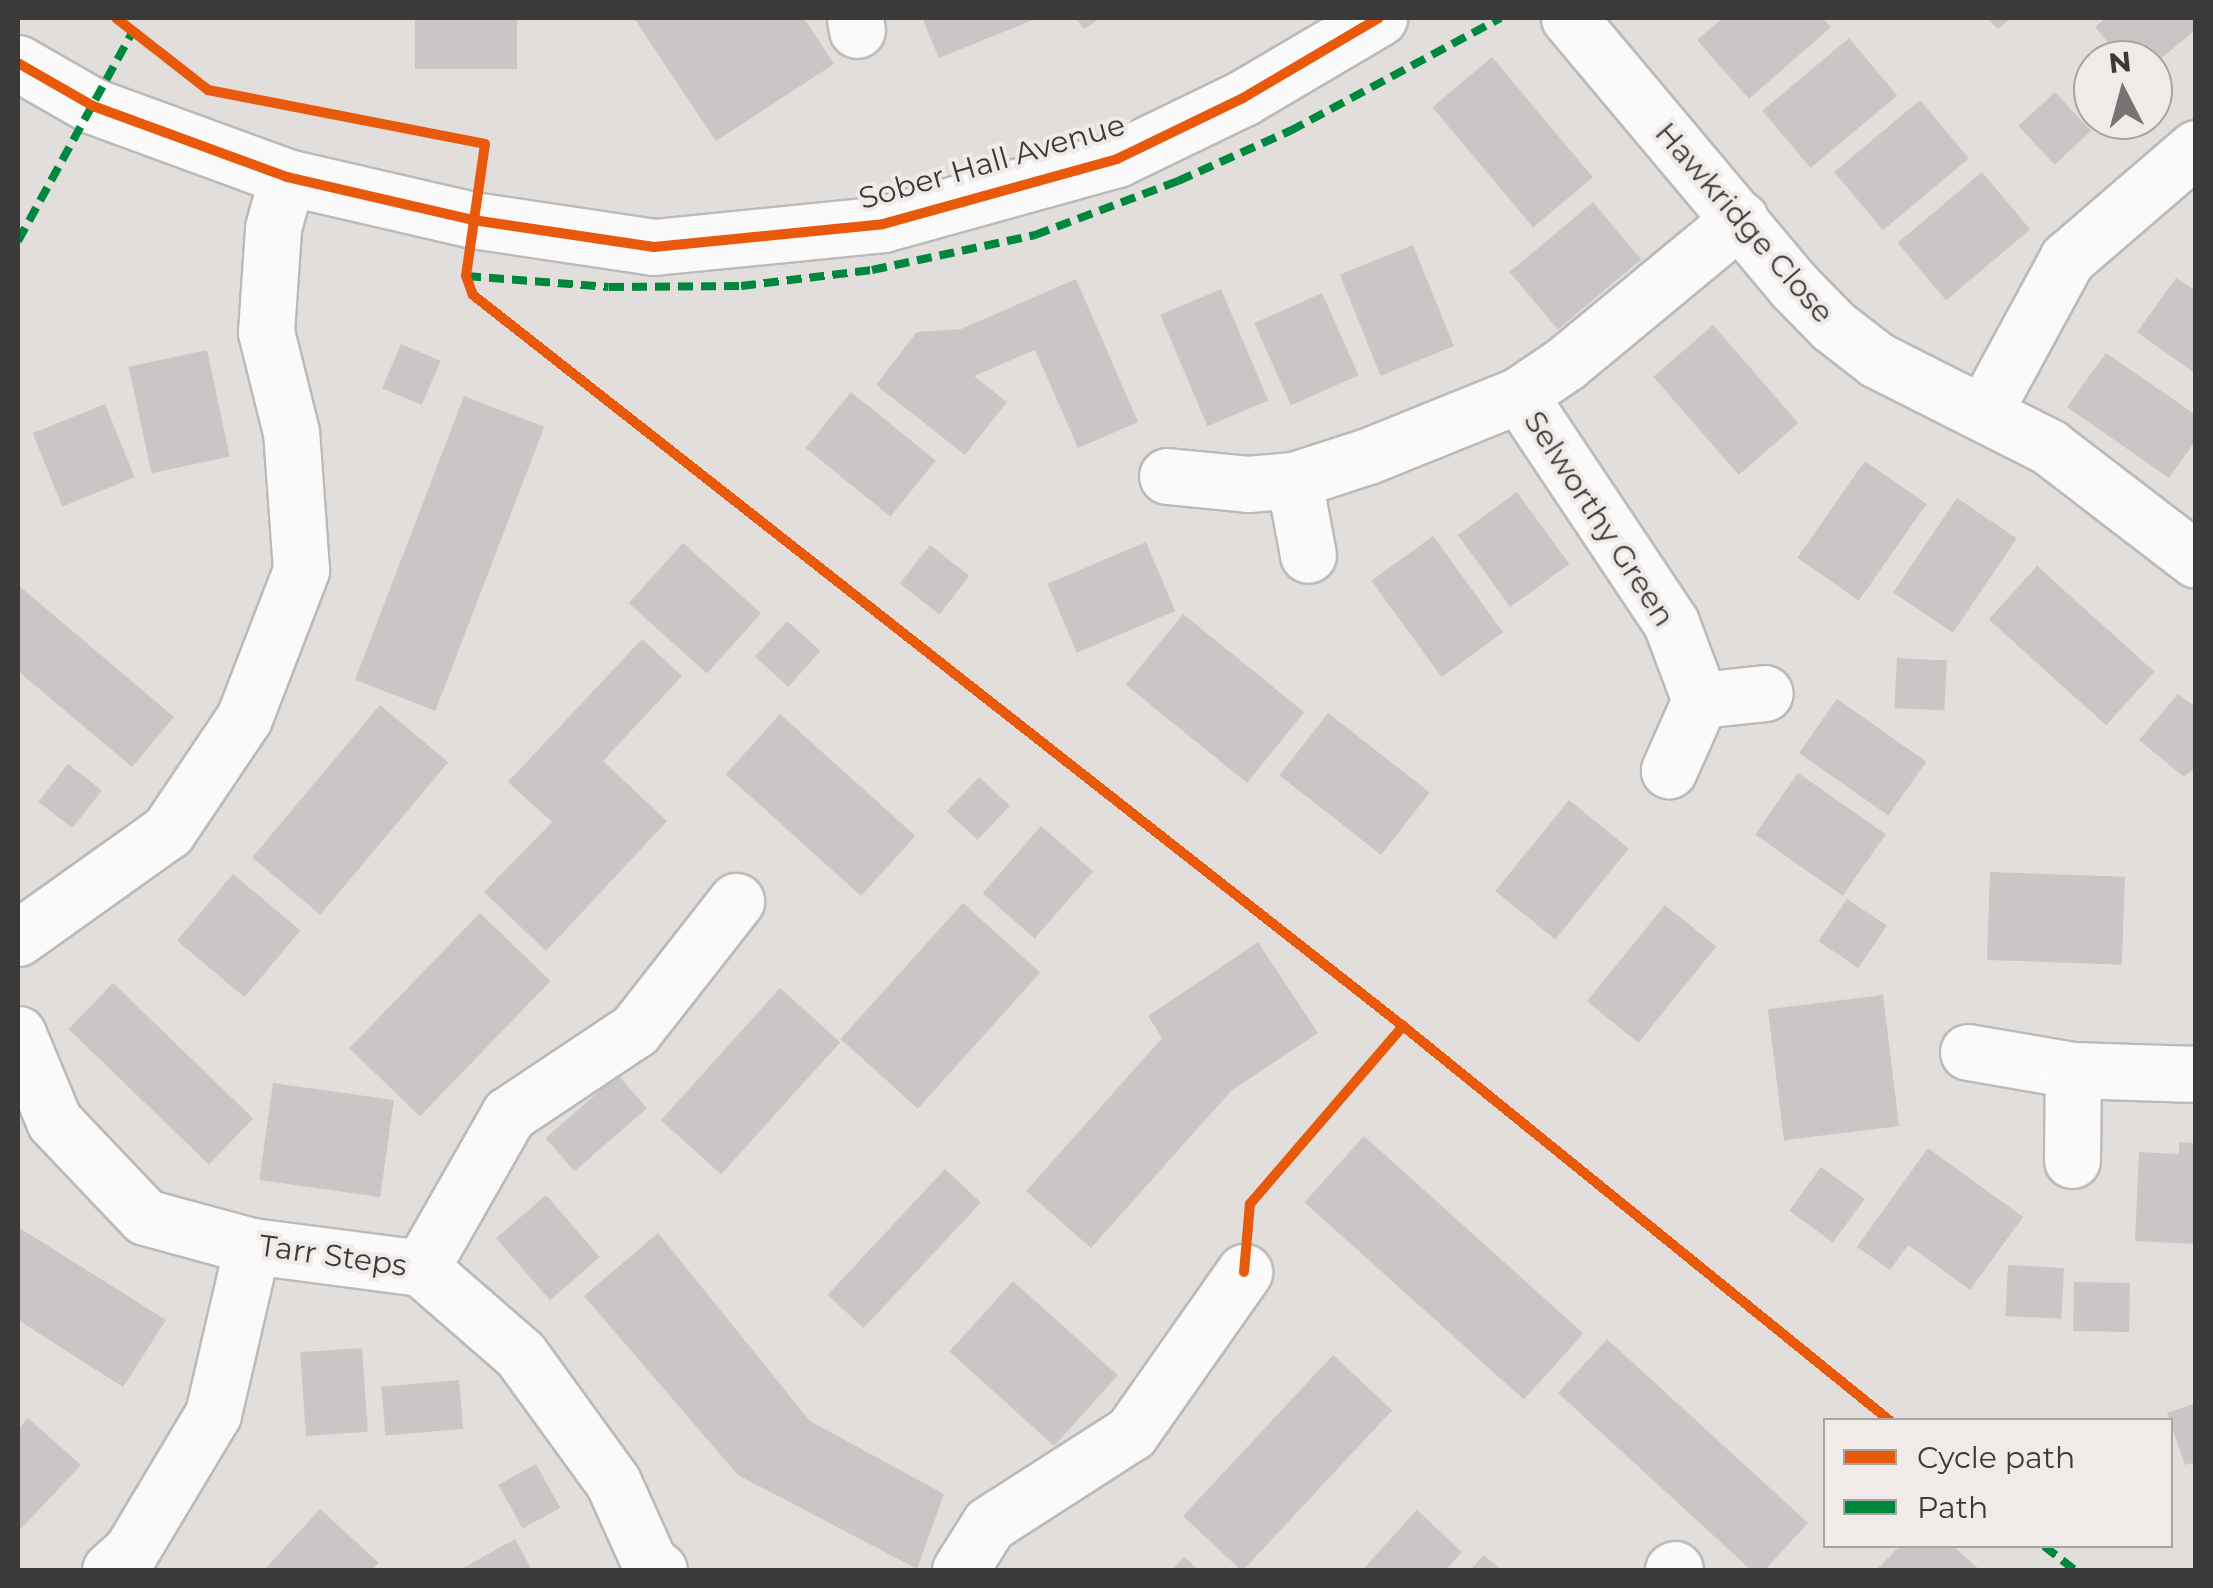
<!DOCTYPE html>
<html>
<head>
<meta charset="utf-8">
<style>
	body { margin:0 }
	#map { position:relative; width:2213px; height:1588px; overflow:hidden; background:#e1dedc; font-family:Montserrat,sans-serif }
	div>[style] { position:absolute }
	.building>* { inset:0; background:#c9c6c5; transform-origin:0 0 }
	.roads { filter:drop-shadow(2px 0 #bcbab9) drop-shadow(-2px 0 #bcbab9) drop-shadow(0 2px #bcbab9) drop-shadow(0 -2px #bcbab9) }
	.minor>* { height:55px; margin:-27.5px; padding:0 27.5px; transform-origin:27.5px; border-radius:27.5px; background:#fafafa }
	.quiet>* { height:8px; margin-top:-4px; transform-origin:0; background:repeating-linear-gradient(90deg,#00873e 0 15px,transparent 0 23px) }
	.cycleway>* { height:10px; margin:-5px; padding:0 5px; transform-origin:5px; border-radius:5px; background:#e8590c }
	span { translate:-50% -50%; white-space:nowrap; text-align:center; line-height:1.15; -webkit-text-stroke:8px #f0eae8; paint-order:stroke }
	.street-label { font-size:30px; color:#3c3a39 }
	.frame { position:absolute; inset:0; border:20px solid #3c3a39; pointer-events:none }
	.legend { position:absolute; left:1823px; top:1418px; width:350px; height:130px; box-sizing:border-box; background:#f0eae8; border:2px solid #a8a4a2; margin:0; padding:12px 18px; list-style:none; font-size:30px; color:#3c3a39 }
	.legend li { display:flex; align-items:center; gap:20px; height:50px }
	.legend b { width:50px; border:2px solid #a8a4a2 }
	.north { position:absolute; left:2073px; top:40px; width:100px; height:100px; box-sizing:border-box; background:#f0eae8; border:2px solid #a8a4a2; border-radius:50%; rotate:354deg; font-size:28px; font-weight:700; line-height:40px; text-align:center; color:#3c3a39 }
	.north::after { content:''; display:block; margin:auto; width:35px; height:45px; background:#767372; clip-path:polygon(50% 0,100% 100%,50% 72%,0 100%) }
</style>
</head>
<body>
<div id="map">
	<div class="building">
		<i style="left:415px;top:18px;width:102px;height:51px"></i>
		<i style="clip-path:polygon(634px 18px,804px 18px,834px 64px,716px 141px)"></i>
		<i style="clip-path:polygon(922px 18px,1038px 18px,939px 58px)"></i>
		<i style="clip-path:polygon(1076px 18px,1101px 18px,1084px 29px)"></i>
		<i style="clip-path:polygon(1723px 18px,1823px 18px,1831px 27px,1749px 99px,1697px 40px)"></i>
		<i style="clip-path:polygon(1987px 18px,2011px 18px,1998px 29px)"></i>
		<i style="clip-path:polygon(2106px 18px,2196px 18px,2196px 29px,2153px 65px,2153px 60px,2123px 60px,2095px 27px)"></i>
		<i style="left:1849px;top:38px;width:75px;height:113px;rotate:50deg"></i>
		<i style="left:1492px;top:57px;width:157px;height:78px;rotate:50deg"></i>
		<i style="left:2055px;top:92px;width:53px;height:50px;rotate:47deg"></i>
		<i style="left:1920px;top:100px;width:76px;height:112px;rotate:50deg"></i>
		<i style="left:1982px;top:172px;width:75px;height:110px;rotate:50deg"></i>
		<i style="left:1593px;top:202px;width:75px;height:109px;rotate:50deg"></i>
		<i style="left:1413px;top:245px;width:109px;height:79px;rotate:68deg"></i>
		<i style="clip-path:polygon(2176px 278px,2196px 291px,2196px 374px,2137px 332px)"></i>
		<i style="clip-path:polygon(1076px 279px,1138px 422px,1078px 448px,1035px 350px,974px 376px,1007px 402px,965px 455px,876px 385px,917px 332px,961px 329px)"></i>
		<i style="left:1221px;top:289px;width:121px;height:66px;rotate:67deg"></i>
		<i style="left:1322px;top:293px;width:90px;height:74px;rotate:66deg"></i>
		<i style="left:1713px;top:325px;width:130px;height:79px;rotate:49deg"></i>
		<i style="left:401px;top:344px;width:43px;height:48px;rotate:23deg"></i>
		<i style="left:207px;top:350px;width:109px;height:80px;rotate:78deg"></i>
		<i style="clip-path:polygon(2106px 353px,2196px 415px,2196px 440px,2169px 478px,2067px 407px)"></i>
		<i style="left:851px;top:392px;width:109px;height:72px;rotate:39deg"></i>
		<i style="left:464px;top:396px;width:86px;height:304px;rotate:21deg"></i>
		<i style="left:105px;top:404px;width:79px;height:78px;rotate:68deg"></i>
		<i style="left:1865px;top:461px;width:75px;height:118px;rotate:35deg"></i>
		<i style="left:1517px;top:492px;width:89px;height:73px;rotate:54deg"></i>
		<i style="left:1957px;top:498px;width:72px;height:114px;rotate:34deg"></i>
		<i style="left:1433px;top:536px;width:119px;height:76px;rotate:54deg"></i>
		<i style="left:1146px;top:542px;width:75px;height:107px;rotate:67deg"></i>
		<i style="left:683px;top:543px;width:105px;height:81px;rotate:42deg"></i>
		<i style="left:930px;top:545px;width:50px;height:49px;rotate:38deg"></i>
		<i style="left:2037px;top:566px;width:158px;height:72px;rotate:42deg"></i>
		<i style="clip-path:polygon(18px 585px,174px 717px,132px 767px,18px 671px)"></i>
		<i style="left:1183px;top:614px;width:156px;height:91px;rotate:39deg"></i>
		<i style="left:787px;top:621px;width:45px;height:48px;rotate:42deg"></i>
		<i style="clip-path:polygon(642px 639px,682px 676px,603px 761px,667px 821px,546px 951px,484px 892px,552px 822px,508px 782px)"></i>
		<i style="left:1897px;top:658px;width:50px;height:50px;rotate:3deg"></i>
		<i style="clip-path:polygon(2178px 694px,2196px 708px,2196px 767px,2184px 777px,2139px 740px)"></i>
		<i style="left:1837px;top:699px;width:109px;height:66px;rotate:35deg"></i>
		<i style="left:380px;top:705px;width:89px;height:199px;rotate:40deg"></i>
		<i style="left:1328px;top:713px;width:129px;height:79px;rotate:38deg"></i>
		<i style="left:780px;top:714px;width:182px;height:81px;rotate:42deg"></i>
		<i style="left:68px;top:764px;width:43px;height:48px;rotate:38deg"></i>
		<i style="left:1798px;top:773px;width:107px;height:75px;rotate:35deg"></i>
		<i style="left:979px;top:777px;width:42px;height:47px;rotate:43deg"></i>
		<i style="left:1569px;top:800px;width:77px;height:117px;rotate:39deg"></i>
		<i style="left:1041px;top:826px;width:69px;height:89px;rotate:41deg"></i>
		<i style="left:1990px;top:872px;width:135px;height:88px;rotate:2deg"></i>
		<i style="left:233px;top:874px;width:88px;height:87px;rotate:40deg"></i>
		<i style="left:1847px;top:899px;width:48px;height:51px;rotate:34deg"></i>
		<i style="left:963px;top:903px;width:104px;height:183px;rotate:42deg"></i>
		<i style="left:1665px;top:905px;width:66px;height:124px;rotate:39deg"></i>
		<i style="left:480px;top:913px;width:98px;height:188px;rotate:44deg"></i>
		<i style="clip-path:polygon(1258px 942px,1318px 1033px,1232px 1090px,1091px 1248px,1026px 1191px,1162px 1038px,1148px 1016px)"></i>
		<i style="left:113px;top:983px;width:195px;height:64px;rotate:44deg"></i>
		<i style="left:780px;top:988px;width:81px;height:178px;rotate:42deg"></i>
		<i style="left:1883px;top:995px;width:132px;height:116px;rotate:83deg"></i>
		<i style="left:618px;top:1075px;width:44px;height:96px;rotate:49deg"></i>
		<i style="left:273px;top:1083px;width:122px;height:98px;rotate:8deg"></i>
		<i style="left:1364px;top:1136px;width:295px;height:89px;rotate:42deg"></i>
		<i style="clip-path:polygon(2179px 1142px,2196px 1143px,2196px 1244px,2135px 1241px,2139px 1152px,2179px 1154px)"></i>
		<i style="clip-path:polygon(1928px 1148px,2023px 1217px,1970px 1290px,1908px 1245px,1890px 1270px,1857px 1247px)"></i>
		<i style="left:1821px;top:1167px;width:54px;height:54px;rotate:36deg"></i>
		<i style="left:945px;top:1169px;width:49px;height:172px;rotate:43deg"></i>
		<i style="left:546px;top:1195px;width:82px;height:66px;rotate:49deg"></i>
		<i style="clip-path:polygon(18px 1227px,166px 1320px,123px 1387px,18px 1320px)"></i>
		<i style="clip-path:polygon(658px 1233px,810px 1421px,944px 1494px,917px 1569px,738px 1475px,584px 1296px)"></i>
		<i style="left:2008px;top:1265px;width:56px;height:51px;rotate:3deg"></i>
		<i style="left:1013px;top:1281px;width:141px;height:95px;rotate:42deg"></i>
		<i style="left:2074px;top:1282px;width:56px;height:49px;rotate:1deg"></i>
		<i style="clip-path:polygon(1607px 1339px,1808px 1523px,1765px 1570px,1751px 1570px,1558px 1393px)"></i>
		<i style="left:362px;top:1348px;width:84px;height:62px;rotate:86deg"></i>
		<i style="left:1333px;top:1355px;width:81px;height:220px;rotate:43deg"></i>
		<i style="left:459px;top:1380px;width:49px;height:78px;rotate:85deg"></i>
		<i style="clip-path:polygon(2196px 1403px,2196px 1462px,2185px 1465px,2167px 1413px)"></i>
		<i style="clip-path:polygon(28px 1418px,81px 1465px,18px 1532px,18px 1429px)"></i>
		<i style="left:536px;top:1464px;width:50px;height:43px;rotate:61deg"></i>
		<i style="clip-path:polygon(320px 1509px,379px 1563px,372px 1570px,264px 1570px)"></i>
		<i style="clip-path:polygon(1417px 1510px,1462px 1552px,1446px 1570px,1362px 1570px)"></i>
		<i style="clip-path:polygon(515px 1539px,532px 1570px,460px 1570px)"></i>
		<i style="clip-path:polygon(1900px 1546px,1953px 1546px,1980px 1570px,1876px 1570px)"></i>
		<i style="clip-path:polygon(1484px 1555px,1501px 1570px,1470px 1570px)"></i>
		<i style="clip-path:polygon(1184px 1557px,1199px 1570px,1172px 1570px)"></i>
	</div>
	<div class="roads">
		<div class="minor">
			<i style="left:855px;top:18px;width:12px;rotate:81deg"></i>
			<i style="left:1569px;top:18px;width:349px;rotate:50deg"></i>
			<i style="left:1793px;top:285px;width:57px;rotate:45.7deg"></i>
			<i style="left:1833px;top:326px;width:56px;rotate:37.7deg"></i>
			<i style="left:1877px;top:360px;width:193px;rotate:26.8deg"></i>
			<i style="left:2049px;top:447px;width:185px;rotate:37.5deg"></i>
			<i style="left:18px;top:63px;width:86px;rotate:29.8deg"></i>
			<i style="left:93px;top:106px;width:207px;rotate:20.1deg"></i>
			<i style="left:287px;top:177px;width:191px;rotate:13deg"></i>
			<i style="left:473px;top:220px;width:183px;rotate:8.5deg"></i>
			<i style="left:654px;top:247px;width:230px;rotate:-5.7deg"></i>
			<i style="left:883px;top:224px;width:243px;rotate:-15.5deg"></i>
			<i style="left:1117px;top:159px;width:140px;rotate:-25.8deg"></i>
			<i style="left:1243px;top:98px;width:158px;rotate:-30.5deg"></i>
			<i style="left:1519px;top:395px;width:274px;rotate:56.3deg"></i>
			<i style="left:1671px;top:623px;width:82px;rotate:69.4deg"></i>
			<i style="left:1700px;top:700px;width:77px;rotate:113.9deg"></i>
			<i style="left:1984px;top:412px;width:174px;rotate:-61.5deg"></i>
			<i style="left:2067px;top:259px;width:170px;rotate:-40.7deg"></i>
			<i style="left:1167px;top:476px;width:81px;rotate:5.6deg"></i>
			<i style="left:1248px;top:484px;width:46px;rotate:-5deg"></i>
			<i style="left:1294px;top:480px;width:78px;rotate:-18deg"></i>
			<i style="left:1368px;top:456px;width:163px;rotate:-22deg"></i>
			<i style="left:1519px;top:395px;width:57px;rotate:-34.2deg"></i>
			<i style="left:1566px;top:363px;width:226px;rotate:-39.6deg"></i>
			<i style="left:1294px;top:480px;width:76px;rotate:79.4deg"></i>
			<i style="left:1700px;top:700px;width:65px;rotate:-6.1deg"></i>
			<i style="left:18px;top:938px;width:184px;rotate:-35.5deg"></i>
			<i style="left:168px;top:831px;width:136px;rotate:-56.1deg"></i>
			<i style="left:244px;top:718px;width:159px;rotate:-68.9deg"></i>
			<i style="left:301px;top:570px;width:138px;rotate:-94.1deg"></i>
			<i style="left:291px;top:432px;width:103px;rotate:-104deg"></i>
			<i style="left:266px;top:332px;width:104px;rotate:-86.1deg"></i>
			<i style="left:273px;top:228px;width:53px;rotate:-74.6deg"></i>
			<i style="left:18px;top:1034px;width:94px;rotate:67.5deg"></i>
			<i style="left:54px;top:1121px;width:132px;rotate:46.5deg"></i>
			<i style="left:145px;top:1217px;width:111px;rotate:15.2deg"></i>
			<i style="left:252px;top:1246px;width:170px;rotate:7.4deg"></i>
			<i style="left:421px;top:1268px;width:131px;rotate:41deg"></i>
			<i style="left:520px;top:1354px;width:158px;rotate:54deg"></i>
			<i style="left:613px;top:1482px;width:88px;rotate:65.8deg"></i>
			<i style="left:649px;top:1562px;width:13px;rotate:39deg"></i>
			<i style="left:1968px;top:1052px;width:107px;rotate:9.7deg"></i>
			<i style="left:2073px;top:1070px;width:123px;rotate:1.9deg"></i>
			<i style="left:2072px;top:1160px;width:90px;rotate:-89.4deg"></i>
			<i style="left:421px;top:1268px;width:177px;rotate:-60.3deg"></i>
			<i style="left:509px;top:1114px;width:151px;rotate:-33.7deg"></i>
			<i style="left:635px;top:1030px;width:164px;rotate:-51.9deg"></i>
			<i style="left:110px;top:1570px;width:28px;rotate:-42deg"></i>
			<i style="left:131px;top:1551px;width:160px;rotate:-59.1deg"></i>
			<i style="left:213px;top:1414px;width:172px;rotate:-76.9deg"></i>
			<i style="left:960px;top:1570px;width:54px;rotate:-57.8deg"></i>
			<i style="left:989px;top:1524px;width:169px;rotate:-32.7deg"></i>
			<i style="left:1131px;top:1433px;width:197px;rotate:-54.9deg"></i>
			<i style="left:1673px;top:1570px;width:2px;rotate:-27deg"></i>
		</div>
	</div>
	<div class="quiet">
		<i style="left:18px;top:241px;width:239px;rotate:-61.3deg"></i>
		<i style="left:466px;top:276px;width:143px;rotate:4.4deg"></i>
		<i style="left:609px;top:287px;width:132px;rotate:-0.4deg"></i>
		<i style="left:741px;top:286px;width:132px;rotate:-7deg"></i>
		<i style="left:872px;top:270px;width:167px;rotate:-12.1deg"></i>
		<i style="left:1035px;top:235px;width:153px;rotate:-20.7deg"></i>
		<i style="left:1178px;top:181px;width:123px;rotate:-24.1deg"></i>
		<i style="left:1290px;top:131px;width:239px;rotate:-28.2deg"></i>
		<i style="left:2044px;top:1546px;width:39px;rotate:38deg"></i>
	</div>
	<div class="cycleway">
		<i style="left:116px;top:18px;width:117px;rotate:38deg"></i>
		<i style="left:208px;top:90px;width:282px;rotate:11deg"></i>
		<i style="left:485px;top:144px;width:133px;rotate:98.2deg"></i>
		<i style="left:466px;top:276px;width:20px;rotate:70deg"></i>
		<i style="left:473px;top:295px;width:1183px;rotate:38.17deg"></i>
		<i style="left:1403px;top:1026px;width:626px;rotate:39.03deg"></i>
		<i style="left:18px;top:63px;width:86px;rotate:29.8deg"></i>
		<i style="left:93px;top:106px;width:207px;rotate:20.1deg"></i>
		<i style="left:287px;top:177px;width:191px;rotate:13deg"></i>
		<i style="left:473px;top:220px;width:183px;rotate:8.5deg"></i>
		<i style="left:654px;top:247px;width:230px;rotate:-5.7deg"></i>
		<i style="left:883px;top:224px;width:243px;rotate:-15.5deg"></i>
		<i style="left:1117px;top:159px;width:140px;rotate:-25.8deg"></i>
		<i style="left:1243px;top:98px;width:158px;rotate:-30.5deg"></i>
		<i style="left:1244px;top:1272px;width:68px;rotate:-85deg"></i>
		<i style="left:1250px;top:1204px;width:235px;rotate:-49.3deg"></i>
	</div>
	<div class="street-label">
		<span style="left:992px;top:162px;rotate:-16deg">Sober Hall Avenue</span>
		<span style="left:1744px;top:223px;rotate:49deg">Hawkridge Close</span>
		<span style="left:1599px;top:519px;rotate:57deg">Selworthy Green</span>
		<span style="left:333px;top:1256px;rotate:8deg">Tarr Steps</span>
	</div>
	<div class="frame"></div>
	<ul class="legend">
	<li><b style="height:12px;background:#e8590c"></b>Cycle path</li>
	<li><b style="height:12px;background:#00873e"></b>Path</li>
	</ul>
	<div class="north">N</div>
</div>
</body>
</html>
